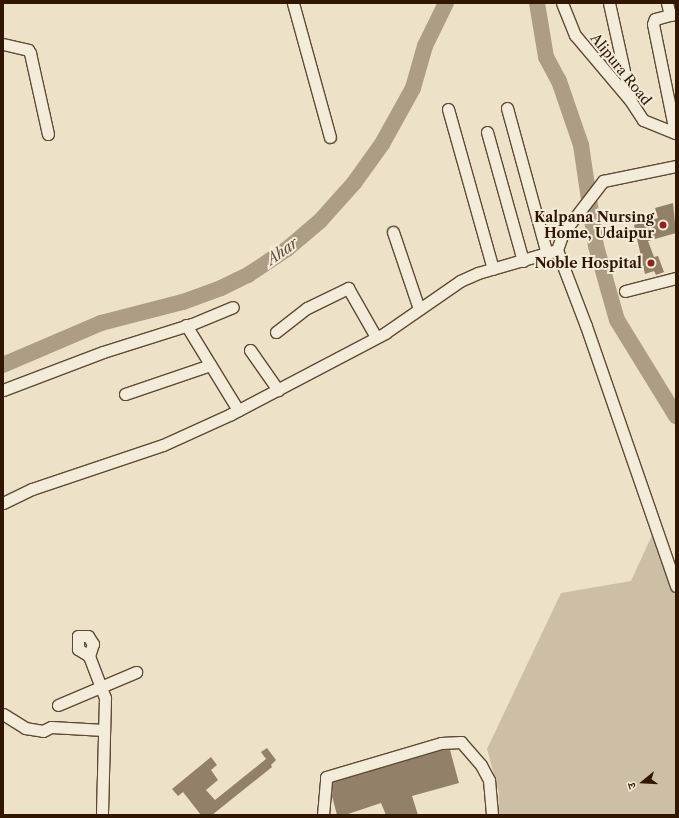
<!DOCTYPE html>
<html>
<head>
<meta charset="utf-8">
<style>
	body { margin:0 }
	#map { position:relative; width:679px; height:818px; overflow:hidden; background:#ede2c8; font-family:"Libre Caslon Text","Noto Serif Devanagari",serif }
	div>[style] { position:absolute }
	.green>* { inset:0; background:#cdbfa6 }
	.river>* { height:16px; margin:-8px; padding:0 8px; transform-origin:8px; border-radius:8px; background:#ad9d84 }
	.building>* { inset:0; background:#938068 }
	.roads { filter:drop-shadow(1px 0 #604933) drop-shadow(-1px 0 #604933) drop-shadow(0 1px #604933) drop-shadow(0 -1px #604933) }
	.minor>* { height:11px; margin:-5.5px; padding:0 5.5px; transform-origin:5.5px; border-radius:5.5px; background:#f3ecdb }
	.dots>* { width:11px; height:11px; translate:-50% -50%; box-sizing:border-box; border:2px solid #f3ecdb; border-radius:50% }
	span { translate:-50% -50%; white-space:nowrap; text-align:center; line-height:1.15; -webkit-text-stroke:4px #f3ecdb; paint-order:stroke }
	.street-label { font-size:14px; color:#311601 }
	.poi-label { font-size:14px; color:#311601; font-weight:700 }
	.right { translate:-100% -50%; text-align:right }
	.water-label { font-size:15px; color:#634c35; font-style:italic }
	.frame { position:absolute; inset:0; border:4px solid #311601; pointer-events:none }
	.north { position:absolute; left:623px; top:762px; width:40px; height:40px; -webkit-text-stroke:3px #f3ecdb; paint-order:stroke; rotate:252deg; font-size:11px; font-weight:700; line-height:16px; text-align:center; color:#311601 }
	.north::after { content:''; display:block; margin:auto; width:14px; height:18px; background:#311601; clip-path:polygon(50% 0,100% 100%,50% 72%,0 100%) }
</style>
</head>
<body>
<div id="map">
	<div class="green">
		<i style="clip-path:polygon(653px 533px,676px 598px,676px 815px,498px 815px,499px 793px,487px 749px,561px 593px,631px 581px)"></i>
	</div>
	<div class="river">
		<i style="left:537px;top:3px;width:55px;rotate:80.5deg"></i>
		<i style="left:546px;top:57px;width:27px;rotate:62deg"></i>
		<i style="left:559px;top:81px;width:68px;rotate:71deg"></i>
		<i style="left:581px;top:145px;width:102px;rotate:81.6deg"></i>
		<i style="left:596px;top:246px;width:77px;rotate:74.2deg"></i>
		<i style="left:617px;top:320px;width:113px;rotate:58.4deg"></i>
		<i style="left:3px;top:365px;width:107px;rotate:-23.2deg"></i>
		<i style="left:101px;top:323px;width:85px;rotate:-14.4deg"></i>
		<i style="left:183px;top:302px;width:40px;rotate:-20.2deg"></i>
		<i style="left:221px;top:288px;width:30px;rotate:-26deg"></i>
		<i style="left:248px;top:275px;width:47px;rotate:-33.7deg"></i>
		<i style="left:287px;top:249px;width:43px;rotate:-40.3deg"></i>
		<i style="left:320px;top:221px;width:51px;rotate:-48.2deg"></i>
		<i style="left:354px;top:183px;width:48px;rotate:-54.3deg"></i>
		<i style="left:382px;top:144px;width:64px;rotate:-61deg"></i>
		<i style="left:413px;top:88px;width:44px;rotate:-74.1deg"></i>
		<i style="left:425px;top:46px;width:48px;rotate:-64deg"></i>
	</div>
	<div class="building">
		<i style="clip-path:polygon(673px 203px,676px 233px,648px 241px,654px 257px,658px 256px,664px 272px,656px 275px,654px 271px,645px 274px,634px 225px,658px 218px,655px 208px)"></i>
		<i style="clip-path:polygon(267px 748px,276px 760px,271px 765px,272px 767px,212px 815px,201px 815px,183px 792px,178px 796px,172px 789px,211px 757px,217px 765px,211px 770px,218px 780px,206px 790px,215px 800px,266px 759px,261px 752px)"></i>
		<i style="clip-path:polygon(442px 750px,450px 750px,459px 783px,412px 796px,418px 815px,386px 815px,381px 803px,345px 815px,337px 815px,332px 796px,333px 782px)"></i>
	</div>
	<div class="roads">
		<div class="minor">
			<i style="left:293px;top:3px;width:139px;rotate:74.6deg"></i>
			<i style="left:562px;top:3px;width:35px;rotate:68deg"></i>
			<i style="left:575px;top:35px;width:85px;rotate:49.8deg"></i>
			<i style="left:630px;top:100px;width:24px;rotate:57deg"></i>
			<i style="left:643px;top:120px;width:35px;rotate:22deg"></i>
			<i style="left:609px;top:3px;width:97px;rotate:77.5deg"></i>
			<i style="left:667px;top:3px;width:12px;rotate:76deg"></i>
			<i style="left:670px;top:15px;width:6px;rotate:-9deg"></i>
			<i style="left:670px;top:15px;width:16px;rotate:165deg"></i>
			<i style="left:655px;top:19px;width:5px;rotate:112deg"></i>
			<i style="left:653px;top:24px;width:110px;rotate:78.5deg"></i>
			<i style="left:3px;top:44px;width:26px;rotate:13deg"></i>
			<i style="left:28px;top:50px;width:4px;rotate:56deg"></i>
			<i style="left:30px;top:53px;width:83px;rotate:77.5deg"></i>
			<i style="left:507px;top:108px;width:151px;rotate:74.7deg"></i>
			<i style="left:448px;top:109px;width:166px;rotate:74.3deg"></i>
			<i style="left:487px;top:132px;width:134px;rotate:74.4deg"></i>
			<i style="left:393px;top:232px;width:81px;rotate:71.3deg"></i>
			<i style="left:557px;top:250px;width:18px;rotate:-71deg"></i>
			<i style="left:563px;top:233px;width:66px;rotate:-52.4deg"></i>
			<i style="left:603px;top:181px;width:75px;rotate:-11.6deg"></i>
			<i style="left:625px;top:291px;width:53px;rotate:-14.3deg"></i>
			<i style="left:186px;top:325px;width:100px;rotate:58.5deg"></i>
			<i style="left:276px;top:332px;width:39px;rotate:-38deg"></i>
			<i style="left:307px;top:308px;width:46px;rotate:-26deg"></i>
			<i style="left:348px;top:288px;width:56px;rotate:60.3deg"></i>
			<i style="left:250px;top:350px;width:49px;rotate:55deg"></i>
			<i style="left:3px;top:390px;width:107px;rotate:-20.8deg"></i>
			<i style="left:103px;top:352px;width:93px;rotate:-17.5deg"></i>
			<i style="left:192px;top:324px;width:44px;rotate:-22.5deg"></i>
			<i style="left:125px;top:394px;width:90px;rotate:-18.8deg"></i>
			<i style="left:3px;top:503px;width:32px;rotate:-26deg"></i>
			<i style="left:32px;top:489px;width:138px;rotate:-18.6deg"></i>
			<i style="left:163px;top:445px;width:75px;rotate:-24.5deg"></i>
			<i style="left:231px;top:414px;width:174px;rotate:-27.7deg"></i>
			<i style="left:385px;top:333px;width:91px;rotate:-34.7deg"></i>
			<i style="left:460px;top:281px;width:20px;rotate:-24deg"></i>
			<i style="left:478px;top:273px;width:82px;rotate:-16.2deg"></i>
			<i style="left:557px;top:250px;width:81px;rotate:69.1deg"></i>
			<i style="left:586px;top:326px;width:275px;rotate:70.9deg"></i>
			<i style="left:89px;top:656px;width:13px;rotate:-72deg"></i>
			<i style="left:93px;top:644px;width:9px;rotate:-122deg"></i>
			<i style="left:88px;top:636px;width:10px;rotate:180deg"></i>
			<i style="left:78px;top:636px;width:13px;rotate:90deg"></i>
			<i style="left:78px;top:649px;width:13px;rotate:32deg"></i>
			<i style="left:89px;top:656px;width:45px;rotate:69.1deg"></i>
			<i style="left:105px;top:698px;width:117px;rotate:91.5deg"></i>
			<i style="left:58px;top:705px;width:85px;rotate:-22.9deg"></i>
			<i style="left:3px;top:714px;width:26px;rotate:32deg"></i>
			<i style="left:25px;top:728px;width:18px;rotate:9deg"></i>
			<i style="left:43px;top:731px;width:9px;rotate:-27deg"></i>
			<i style="left:51px;top:727px;width:53px;rotate:3.2deg"></i>
			<i style="left:323px;top:815px;width:38px;rotate:-85deg"></i>
			<i style="left:326px;top:777px;width:120px;rotate:-16.5deg"></i>
			<i style="left:441px;top:743px;width:20px;rotate:-3deg"></i>
			<i style="left:461px;top:742px;width:30px;rotate:49deg"></i>
			<i style="left:481px;top:765px;width:17px;rotate:62deg"></i>
			<i style="left:489px;top:780px;width:35px;rotate:85deg"></i>
		</div>
	</div>
	<div class="dots">
		<i style="left:663px;top:225px;background:#8f2418"></i>
		<i style="left:651px;top:263px;background:#8f2418"></i>
	</div>
	<div class="street-label">
		<span style="left:621px;top:69px;rotate:51deg">Alipura Road</span>
	</div>
	<div class="poi-label">
		<span class="right" style="left:654px;top:225px">Kalpana Nursing<br>Home, Udaipur</span>
		<span class="right" style="left:642px;top:263px">Noble Hospital</span>
	</div>
	<div class="water-label">
		<span style="left:282px;top:251px;rotate:-36deg">Ahar</span>
	</div>
	<div class="frame"></div>
	<div class="north">उ</div>
</div>
</body>
</html>
